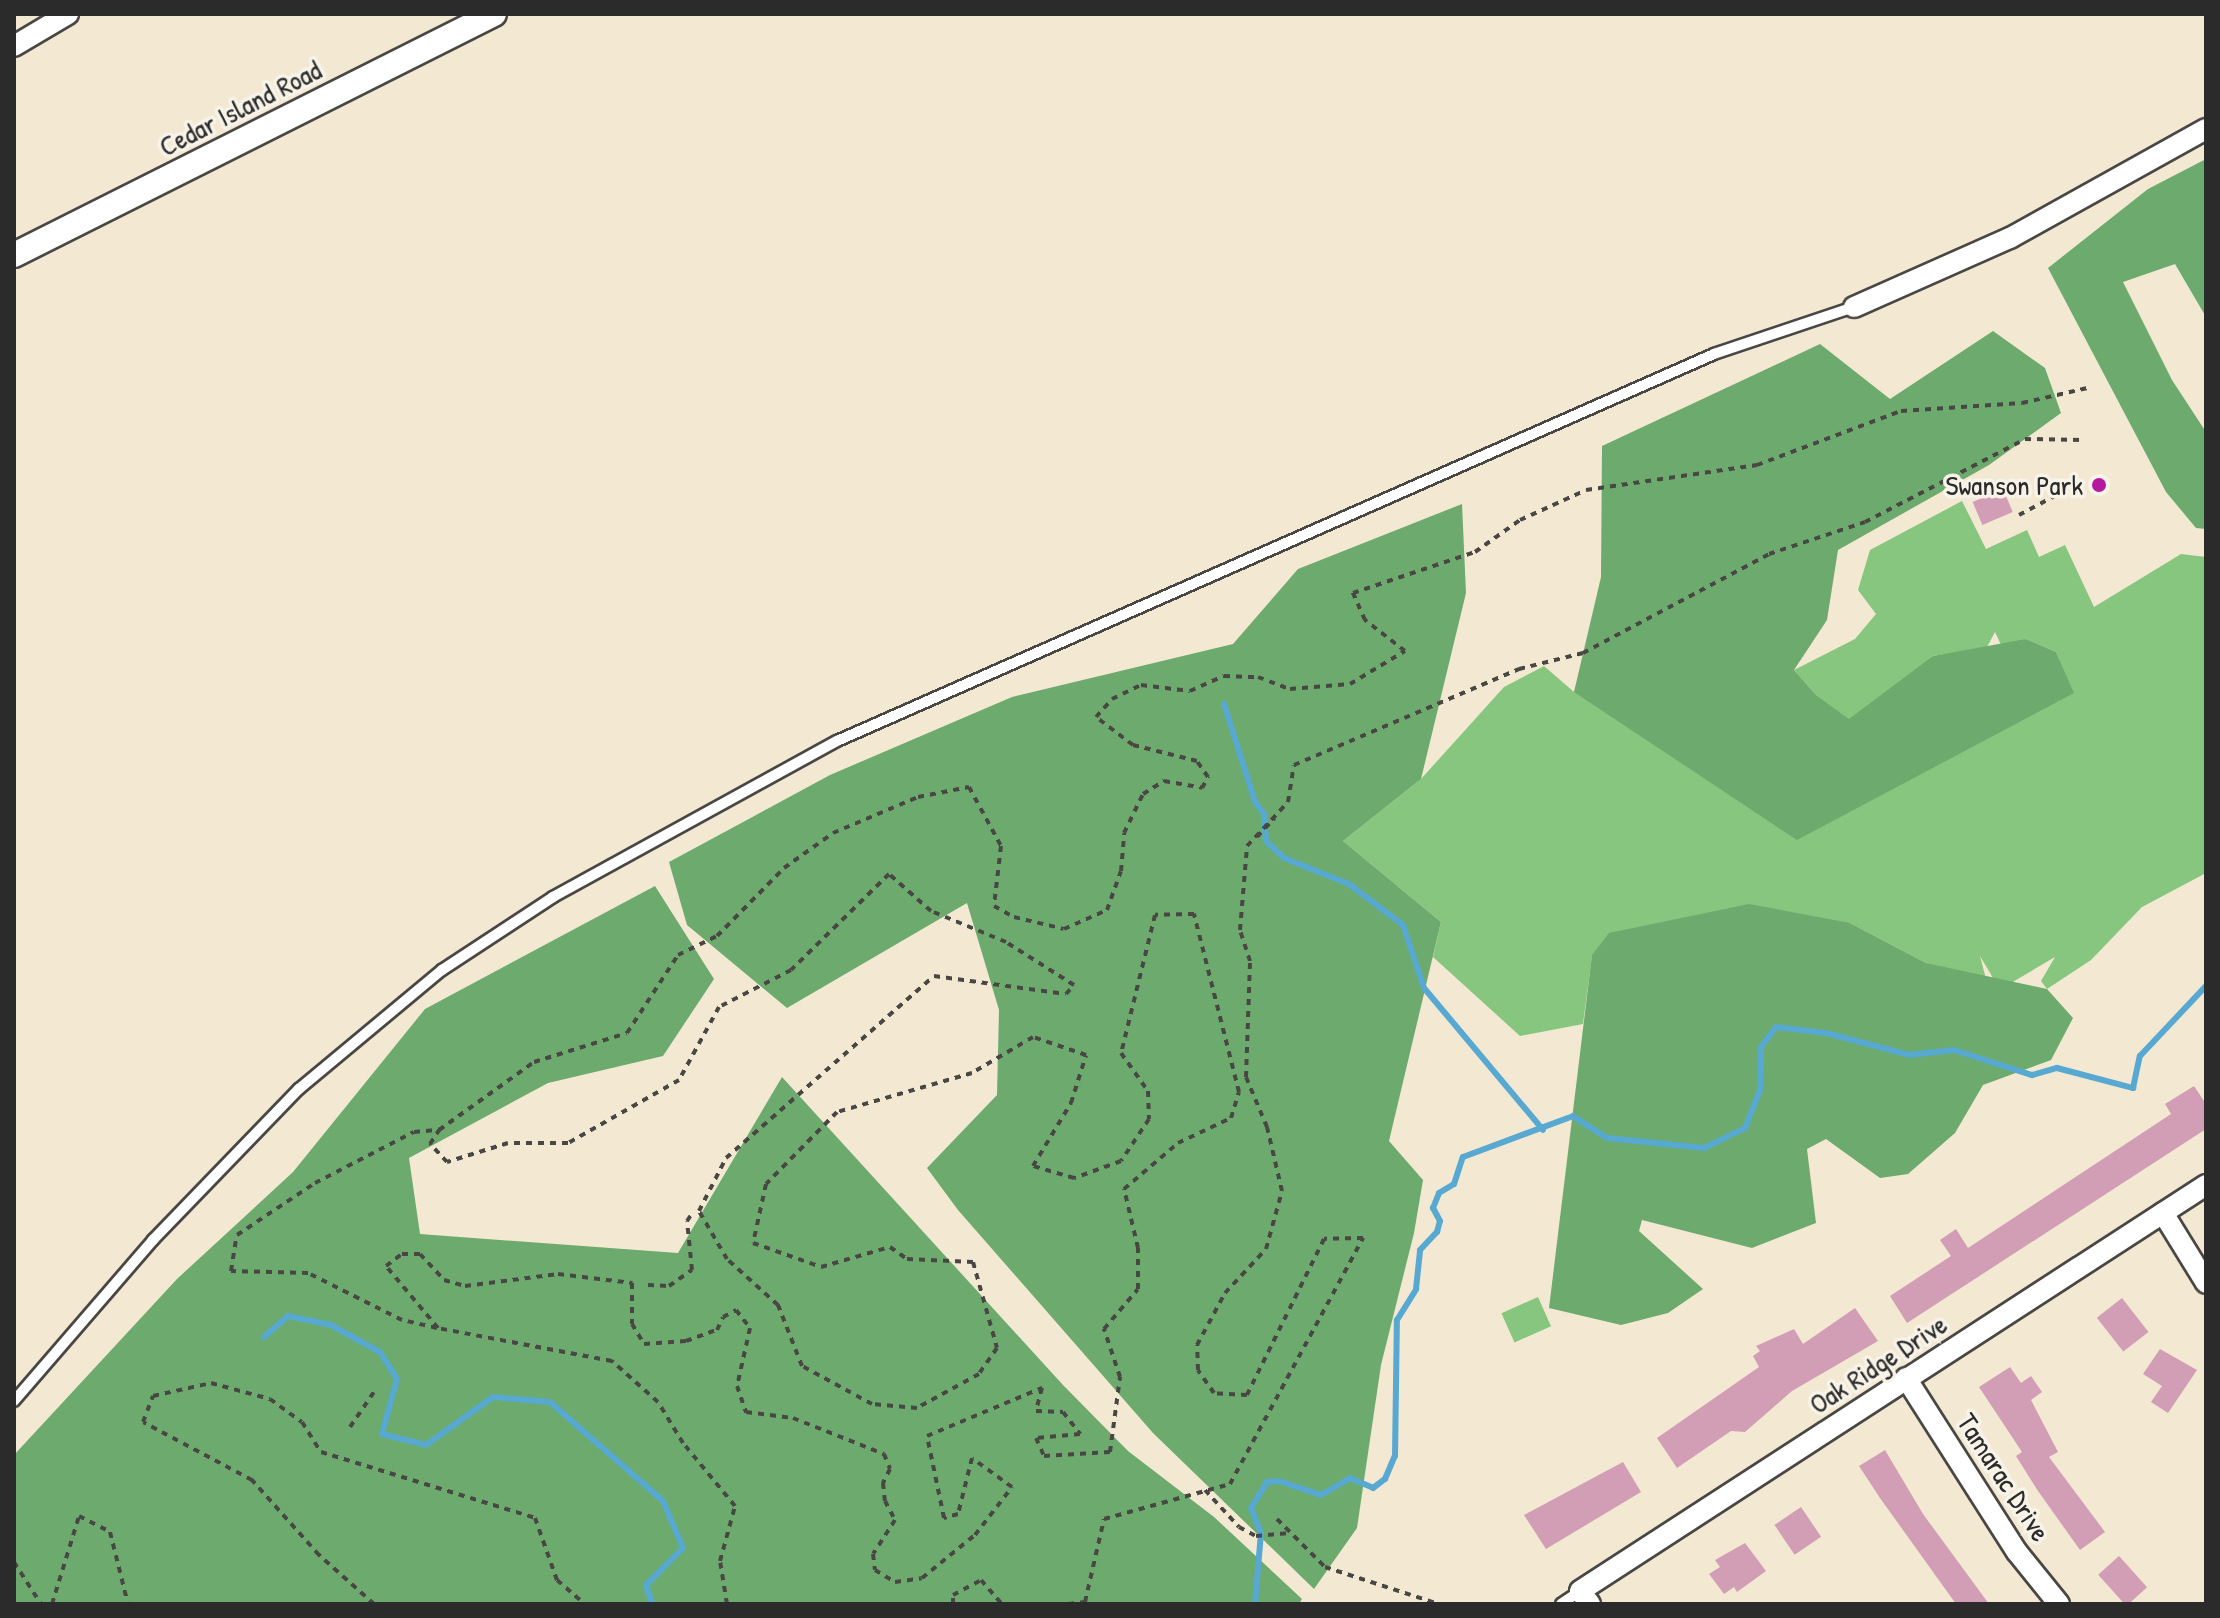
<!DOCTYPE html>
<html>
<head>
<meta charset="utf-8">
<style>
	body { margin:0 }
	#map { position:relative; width:2220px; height:1618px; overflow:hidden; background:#f3e8d2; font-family:"Patrick Hand",sans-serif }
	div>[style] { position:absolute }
	.green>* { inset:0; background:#86c67e; transform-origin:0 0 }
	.forest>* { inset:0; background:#6cab6d }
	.stream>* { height:6px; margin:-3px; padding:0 3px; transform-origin:3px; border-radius:3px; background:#57a9d2 }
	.building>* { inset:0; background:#d19eb6; transform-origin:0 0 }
	.path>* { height:4px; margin-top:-2px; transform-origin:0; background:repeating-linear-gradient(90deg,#494744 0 6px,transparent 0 12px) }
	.roads { filter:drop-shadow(2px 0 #494744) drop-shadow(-2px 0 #494744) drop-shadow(0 2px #494744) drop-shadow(0 -2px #494744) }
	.service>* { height:10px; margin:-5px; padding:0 5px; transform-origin:5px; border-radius:5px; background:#fff }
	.minor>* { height:20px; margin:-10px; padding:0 10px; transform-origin:10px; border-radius:10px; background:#fff }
	.tertiary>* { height:24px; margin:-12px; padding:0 12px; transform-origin:12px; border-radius:12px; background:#fff }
	.dots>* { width:22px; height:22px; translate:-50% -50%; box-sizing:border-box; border:4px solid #f7f3e8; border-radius:50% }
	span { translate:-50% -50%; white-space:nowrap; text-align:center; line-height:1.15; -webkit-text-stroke:7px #f7f3e8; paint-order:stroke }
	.street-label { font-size:28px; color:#2b2b2b }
	.poi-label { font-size:28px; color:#2b2b2b }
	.right { translate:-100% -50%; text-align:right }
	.frame { position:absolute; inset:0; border:16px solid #2b2b2b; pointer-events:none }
</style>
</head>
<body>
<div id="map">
	<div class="green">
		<i style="clip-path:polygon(evenodd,1962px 501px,1986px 549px,2027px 530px,2039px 557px,2065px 545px,2094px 607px,2181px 554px,2206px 557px,2206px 873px,2142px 907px,2091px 960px,2047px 989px,2041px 981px,2055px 957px,2011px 983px,1993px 978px,1980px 956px,1986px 979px,1926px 963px,1850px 923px,1592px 956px,1583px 1024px,1520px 1036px,1433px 957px,1441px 922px,1343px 841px,1421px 779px,1504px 687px,1544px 666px,1574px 692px,1817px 696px,1794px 670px,1855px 639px,1876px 614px,1858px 590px,1870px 550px,1962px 501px,1995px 632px,2003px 649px,2026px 639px,2056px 652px,2073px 693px,1947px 758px,1932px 656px,1986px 649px,1995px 632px)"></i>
		<i style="left:1538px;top:1297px;width:32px;height:40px;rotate:66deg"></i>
	</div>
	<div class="forest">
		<i style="clip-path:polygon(2206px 159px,2206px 317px,2175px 264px,2123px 282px,2172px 380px,2206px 432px,2206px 529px,2196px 528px,2166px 492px,2048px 268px,2148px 189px)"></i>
		<i style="clip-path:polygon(1993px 331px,2045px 368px,2061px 413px,1989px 465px,1838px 550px,1827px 620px,1794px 670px,1817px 696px,1849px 719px,1933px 656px,2026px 639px,2056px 652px,2074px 693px,1797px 840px,1574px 692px,1601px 577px,1602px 446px,1820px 344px,1890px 399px)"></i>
		<i style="clip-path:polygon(1462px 504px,1466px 593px,1421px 779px,1343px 841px,1441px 922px,1389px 1141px,1423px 1180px,1414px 1233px,1381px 1365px,1357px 1528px,1314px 1589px,1153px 1433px,958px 1210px,927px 1168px,997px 1095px,999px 1010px,967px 903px,787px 1008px,687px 925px,669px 862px,830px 775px,1012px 697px,1233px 644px,1298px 569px)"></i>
		<i style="clip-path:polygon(655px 886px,714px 979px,663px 1056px,548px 1083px,409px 1158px,420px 1234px,678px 1253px,782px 1077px,1063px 1385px,1128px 1451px,1214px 1517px,1302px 1599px,1299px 1604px,14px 1604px,14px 1455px,177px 1279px,293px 1172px,425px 1009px)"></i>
		<i style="clip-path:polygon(1749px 904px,1850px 923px,1926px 963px,2047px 989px,2073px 1018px,2051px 1060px,1983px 1085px,1955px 1133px,1908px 1174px,1880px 1178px,1826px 1139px,1807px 1149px,1816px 1223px,1752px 1248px,1642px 1220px,1639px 1231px,1703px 1289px,1668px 1313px,1621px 1325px,1549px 1308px,1592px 955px,1609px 933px)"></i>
	</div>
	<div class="stream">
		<i style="left:1224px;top:704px;width:103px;rotate:72.4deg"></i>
		<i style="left:1255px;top:802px;width:15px;rotate:53deg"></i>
		<i style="left:1264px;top:814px;width:27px;rotate:86deg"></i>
		<i style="left:1266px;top:841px;width:25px;rotate:43deg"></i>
		<i style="left:1284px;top:858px;width:70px;rotate:21.8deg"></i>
		<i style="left:1349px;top:884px;width:68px;rotate:37.2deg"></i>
		<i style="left:1403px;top:925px;width:66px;rotate:71.6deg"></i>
		<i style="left:1424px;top:988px;width:185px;rotate:50deg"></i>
		<i style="left:264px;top:1337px;width:32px;rotate:-41deg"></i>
		<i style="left:288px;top:1316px;width:44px;rotate:11.8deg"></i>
		<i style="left:331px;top:1325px;width:56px;rotate:28.9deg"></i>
		<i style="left:380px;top:1352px;width:32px;rotate:58deg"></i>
		<i style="left:397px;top:1379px;width:57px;rotate:105.3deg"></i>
		<i style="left:382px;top:1434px;width:45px;rotate:14deg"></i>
		<i style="left:426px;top:1445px;width:82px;rotate:-35.6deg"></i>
		<i style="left:493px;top:1397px;width:57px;rotate:5deg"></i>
		<i style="left:550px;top:1402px;width:150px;rotate:41.2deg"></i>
		<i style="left:663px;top:1501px;width:51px;rotate:66.9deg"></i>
		<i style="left:683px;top:1548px;width:52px;rotate:135deg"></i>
		<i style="left:646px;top:1585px;width:20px;rotate:72deg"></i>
		<i style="left:1255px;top:1604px;width:71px;rotate:-85.2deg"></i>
		<i style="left:1261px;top:1533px;width:27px;rotate:-112deg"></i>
		<i style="left:1251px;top:1508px;width:31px;rotate:-58deg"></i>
		<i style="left:1267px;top:1482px;width:12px;rotate:-5deg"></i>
		<i style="left:1279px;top:1481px;width:44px;rotate:18.4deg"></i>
		<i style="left:1321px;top:1495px;width:34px;rotate:-30deg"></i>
		<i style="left:1350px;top:1478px;width:25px;rotate:23deg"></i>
		<i style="left:1373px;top:1488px;width:15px;rotate:-37deg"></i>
		<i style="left:1385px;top:1479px;width:25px;rotate:-67deg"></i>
		<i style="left:1395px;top:1456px;width:136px;rotate:-89.2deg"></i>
		<i style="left:1397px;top:1320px;width:36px;rotate:-58deg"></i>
		<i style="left:1416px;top:1289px;width:39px;rotate:-84deg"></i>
		<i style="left:1420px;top:1250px;width:25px;rotate:-47deg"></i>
		<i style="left:1437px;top:1232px;width:11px;rotate:-75deg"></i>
		<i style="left:1440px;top:1221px;width:15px;rotate:-118deg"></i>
		<i style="left:1433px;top:1208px;width:16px;rotate:-68deg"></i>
		<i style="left:1439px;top:1193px;width:17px;rotate:-31deg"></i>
		<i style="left:1454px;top:1184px;width:28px;rotate:-72deg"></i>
		<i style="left:1463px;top:1157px;width:117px;rotate:-20.4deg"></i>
		<i style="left:1573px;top:1116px;width:40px;rotate:32.9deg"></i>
		<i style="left:1607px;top:1138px;width:98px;rotate:5.9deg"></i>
		<i style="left:1704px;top:1148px;width:46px;rotate:-26deg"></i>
		<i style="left:1745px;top:1128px;width:41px;rotate:-68.5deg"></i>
		<i style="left:1760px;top:1090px;width:43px;rotate:-88.7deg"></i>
		<i style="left:1761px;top:1047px;width:25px;rotate:-53deg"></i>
		<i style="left:1776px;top:1027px;width:50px;rotate:6.8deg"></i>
		<i style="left:1826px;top:1033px;width:86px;rotate:14.8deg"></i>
		<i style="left:1909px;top:1055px;width:45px;rotate:-6.3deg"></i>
		<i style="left:1954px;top:1050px;width:82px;rotate:17.8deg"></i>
		<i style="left:2032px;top:1075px;width:26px;rotate:-16deg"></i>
		<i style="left:2057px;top:1068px;width:79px;rotate:14.7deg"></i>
		<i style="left:2133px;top:1088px;width:33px;rotate:-78deg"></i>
		<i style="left:2140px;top:1056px;width:96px;rotate:-46.7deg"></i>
	</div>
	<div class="building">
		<i style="left:2003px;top:489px;width:25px;height:33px;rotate:67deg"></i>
		<i style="clip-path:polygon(2194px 1086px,2206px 1104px,2206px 1129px,1907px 1323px,1890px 1296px,1951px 1256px,1940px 1240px,1956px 1229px,1968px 1248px,2171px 1114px,2165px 1104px)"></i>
		<i style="left:2122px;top:1298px;width:43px;height:32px;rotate:52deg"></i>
		<i style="clip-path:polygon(1855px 1308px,1878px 1341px,1792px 1391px,1745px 1432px,1731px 1431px,1677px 1468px,1657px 1438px,1759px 1367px,1753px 1356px,1760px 1351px,1756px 1346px,1794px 1329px,1803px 1344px)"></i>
		<i style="clip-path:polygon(2160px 1349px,2197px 1370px,2168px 1413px,2151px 1402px,2162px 1386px,2143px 1374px)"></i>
		<i style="clip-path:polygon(2010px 1367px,2021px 1383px,2031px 1376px,2042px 1392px,2031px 1400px,2058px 1452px,2049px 1457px,2105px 1532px,2080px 1550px,2038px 1491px,2016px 1456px,2022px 1452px,1979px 1387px)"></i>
		<i style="clip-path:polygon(1885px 1450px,1923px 1514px,1989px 1604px,1956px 1604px,1880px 1498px,1859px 1466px)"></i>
		<i style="clip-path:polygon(1623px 1462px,1641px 1492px,1546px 1549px,1524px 1515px)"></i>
		<i style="left:1801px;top:1507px;width:36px;height:32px;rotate:56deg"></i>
		<i style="clip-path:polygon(1745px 1543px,1766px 1571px,1737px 1592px,1734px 1587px,1724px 1594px,1709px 1574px,1720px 1567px,1715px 1560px)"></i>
		<i style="left:2119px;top:1556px;width:42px;height:28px;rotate:48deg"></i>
	</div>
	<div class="path">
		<i style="left:2019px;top:515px;width:70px;rotate:-28deg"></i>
		<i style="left:1257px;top:837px;width:26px;rotate:-47deg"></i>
		<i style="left:648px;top:1285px;width:21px;rotate:3deg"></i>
		<i style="left:669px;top:1286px;width:28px;rotate:-35deg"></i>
		<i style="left:692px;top:1270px;width:49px;rotate:-95.8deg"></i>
		<i style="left:687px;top:1221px;width:11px;rotate:-56deg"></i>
		<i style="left:437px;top:1328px;width:36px;rotate:-167deg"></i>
		<i style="left:402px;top:1320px;width:105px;rotate:-153.4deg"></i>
		<i style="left:308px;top:1273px;width:77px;rotate:-178.5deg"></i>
		<i style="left:231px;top:1271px;width:36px;rotate:-81deg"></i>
		<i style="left:237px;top:1235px;width:94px;rotate:-33.7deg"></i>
		<i style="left:315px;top:1183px;width:111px;rotate:-27.3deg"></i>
		<i style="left:414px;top:1132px;width:25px;rotate:-5deg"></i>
		<i style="left:350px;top:1427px;width:46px;rotate:-55.6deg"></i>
		<i style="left:1205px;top:1490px;width:50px;rotate:47.4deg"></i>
		<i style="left:1239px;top:1527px;width:19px;rotate:28deg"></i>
		<i style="left:1256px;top:1536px;width:34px;rotate:-5deg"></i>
		<i style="left:1277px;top:1519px;width:68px;rotate:45deg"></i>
		<i style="left:1325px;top:1567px;width:120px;rotate:18deg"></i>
		<i style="left:14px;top:1562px;width:50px;rotate:57.3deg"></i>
		<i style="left:52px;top:1604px;width:92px;rotate:-72.9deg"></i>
		<i style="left:79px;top:1516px;width:35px;rotate:27deg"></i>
		<i style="left:110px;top:1532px;width:74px;rotate:76deg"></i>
		<i style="left:374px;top:1604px;width:74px;rotate:-138.3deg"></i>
		<i style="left:319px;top:1555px;width:101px;rotate:-131.8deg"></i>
		<i style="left:252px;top:1480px;width:123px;rotate:-152deg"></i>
		<i style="left:143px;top:1422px;width:28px;rotate:-69deg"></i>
		<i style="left:153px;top:1396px;width:59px;rotate:-12.6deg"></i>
		<i style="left:211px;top:1383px;width:61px;rotate:15.2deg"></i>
		<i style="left:270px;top:1399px;width:39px;rotate:36deg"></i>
		<i style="left:302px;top:1422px;width:36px;rotate:58deg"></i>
		<i style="left:321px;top:1452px;width:224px;rotate:17.1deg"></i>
		<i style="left:535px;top:1518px;width:66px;rotate:70.5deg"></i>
		<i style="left:557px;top:1580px;width:37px;rotate:41deg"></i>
		<i style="left:727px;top:1604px;width:44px;rotate:-99.2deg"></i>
		<i style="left:720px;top:1561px;width:57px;rotate:-74.7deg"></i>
		<i style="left:735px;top:1506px;width:82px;rotate:-129.5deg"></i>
		<i style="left:683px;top:1443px;width:48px;rotate:-121.4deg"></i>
		<i style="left:658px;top:1402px;width:62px;rotate:-138.3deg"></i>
		<i style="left:612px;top:1361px;width:177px;rotate:-169.3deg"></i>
		<i style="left:438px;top:1328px;width:81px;rotate:-130deg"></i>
		<i style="left:386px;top:1266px;width:20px;rotate:-37deg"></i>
		<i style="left:402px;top:1254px;width:18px"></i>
		<i style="left:420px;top:1254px;width:35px;rotate:47deg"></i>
		<i style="left:444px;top:1280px;width:22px;rotate:16deg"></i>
		<i style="left:465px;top:1286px;width:94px;rotate:-7.4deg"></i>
		<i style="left:558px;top:1274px;width:75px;rotate:6.9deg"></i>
		<i style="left:632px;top:1283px;width:41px;rotate:90deg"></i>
		<i style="left:632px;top:1324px;width:23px;rotate:59deg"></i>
		<i style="left:644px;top:1344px;width:42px;rotate:-4.1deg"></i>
		<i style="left:686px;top:1341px;width:33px;rotate:-20deg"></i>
		<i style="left:717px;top:1330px;width:14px;rotate:-65deg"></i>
		<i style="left:723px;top:1317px;width:15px;rotate:-28deg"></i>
		<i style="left:736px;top:1310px;width:23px;rotate:52deg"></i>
		<i style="left:750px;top:1328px;width:59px;rotate:102.6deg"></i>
		<i style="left:737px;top:1386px;width:28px;rotate:71deg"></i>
		<i style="left:746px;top:1412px;width:47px;rotate:7.3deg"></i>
		<i style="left:793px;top:1418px;width:98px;rotate:21.6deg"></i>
		<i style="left:884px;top:1454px;width:16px;rotate:68deg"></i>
		<i style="left:890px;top:1469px;width:16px;rotate:117deg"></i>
		<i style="left:883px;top:1483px;width:18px;rotate:84deg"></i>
		<i style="left:885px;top:1501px;width:21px;rotate:62deg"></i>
		<i style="left:895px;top:1520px;width:40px;rotate:122.9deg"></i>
		<i style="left:873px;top:1554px;width:16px;rotate:83deg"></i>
		<i style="left:875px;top:1570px;width:23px;rotate:31deg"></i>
		<i style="left:895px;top:1582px;width:27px;rotate:-8deg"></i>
		<i style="left:922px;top:1578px;width:68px;rotate:-39.1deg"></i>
		<i style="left:975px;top:1535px;width:61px;rotate:-52.4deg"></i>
		<i style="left:1012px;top:1487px;width:49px;rotate:-144.1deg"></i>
		<i style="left:972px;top:1458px;width:58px;rotate:104deg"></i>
		<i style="left:958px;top:1514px;width:15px;rotate:164deg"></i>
		<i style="left:944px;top:1518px;width:84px;rotate:-101.7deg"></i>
		<i style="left:927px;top:1436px;width:125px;rotate:-22.7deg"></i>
		<i style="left:1042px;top:1388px;width:24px;rotate:105deg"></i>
		<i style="left:1036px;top:1411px;width:27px;rotate:2deg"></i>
		<i style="left:1063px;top:1412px;width:28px;rotate:52deg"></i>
		<i style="left:1080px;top:1434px;width:44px;rotate:174.8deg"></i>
		<i style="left:1036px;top:1438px;width:20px;rotate:66deg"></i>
		<i style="left:1044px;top:1456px;width:66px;rotate:-3.5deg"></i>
		<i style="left:1110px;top:1452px;width:76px;rotate:-82.4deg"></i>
		<i style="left:1120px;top:1377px;width:51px;rotate:-108.4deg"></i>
		<i style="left:1104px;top:1329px;width:52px;rotate:-49.6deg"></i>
		<i style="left:1138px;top:1289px;width:41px;rotate:-90deg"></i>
		<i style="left:1138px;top:1248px;width:61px;rotate:-103.3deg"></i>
		<i style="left:1124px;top:1189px;width:71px;rotate:-40.4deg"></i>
		<i style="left:1178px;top:1143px;width:59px;rotate:-25.3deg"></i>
		<i style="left:1231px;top:1118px;width:27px;rotate:-73deg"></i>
		<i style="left:1239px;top:1092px;width:184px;rotate:-104.2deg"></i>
		<i style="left:1194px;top:914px;width:39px;rotate:179deg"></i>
		<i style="left:1155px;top:915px;width:142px;rotate:103.8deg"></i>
		<i style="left:1121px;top:1053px;width:47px;rotate:54.6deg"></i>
		<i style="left:1148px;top:1091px;width:28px;rotate:88deg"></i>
		<i style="left:1149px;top:1119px;width:50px;rotate:123.7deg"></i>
		<i style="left:1121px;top:1161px;width:50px;rotate:160.1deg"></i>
		<i style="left:1074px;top:1178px;width:43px;rotate:-163.7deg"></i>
		<i style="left:1033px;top:1166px;width:74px;rotate:-58.9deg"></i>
		<i style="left:1071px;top:1103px;width:50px;rotate:-72.6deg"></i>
		<i style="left:1086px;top:1055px;width:56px;rotate:-161.2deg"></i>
		<i style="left:1033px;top:1037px;width:71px;rotate:149.5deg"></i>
		<i style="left:972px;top:1073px;width:141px;rotate:163.9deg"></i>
		<i style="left:837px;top:1112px;width:101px;rotate:134.6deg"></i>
		<i style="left:766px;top:1184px;width:60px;rotate:102.4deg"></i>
		<i style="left:753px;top:1243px;width:72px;rotate:19.4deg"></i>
		<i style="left:821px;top:1267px;width:72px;rotate:-16.2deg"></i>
		<i style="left:890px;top:1247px;width:21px;rotate:35deg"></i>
		<i style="left:907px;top:1259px;width:66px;rotate:2.6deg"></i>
		<i style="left:973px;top:1262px;width:89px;rotate:74.4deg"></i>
		<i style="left:997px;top:1348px;width:32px;rotate:125deg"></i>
		<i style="left:979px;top:1374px;width:71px;rotate:151.3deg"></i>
		<i style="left:917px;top:1408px;width:45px;rotate:-174.9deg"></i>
		<i style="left:872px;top:1404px;width:80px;rotate:-151.5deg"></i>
		<i style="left:802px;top:1366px;width:66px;rotate:-111.5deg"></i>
		<i style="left:778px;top:1305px;width:69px;rotate:-138deg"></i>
		<i style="left:727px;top:1259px;width:56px;rotate:-120.3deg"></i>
		<i style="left:699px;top:1211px;width:59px;rotate:-63deg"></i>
		<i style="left:726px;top:1158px;width:276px;rotate:-41.2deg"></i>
		<i style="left:934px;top:976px;width:133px;rotate:7.8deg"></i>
		<i style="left:1066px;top:994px;width:12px;rotate:-48deg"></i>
		<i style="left:1074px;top:985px;width:80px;rotate:-147.7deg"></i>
		<i style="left:1006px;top:942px;width:81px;rotate:-157.5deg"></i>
		<i style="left:931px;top:911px;width:56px;rotate:-138.6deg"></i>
		<i style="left:889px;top:874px;width:137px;rotate:135.6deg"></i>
		<i style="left:791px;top:970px;width:81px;rotate:152.8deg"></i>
		<i style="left:719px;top:1007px;width:83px;rotate:118.7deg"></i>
		<i style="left:679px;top:1080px;width:128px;rotate:150.4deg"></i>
		<i style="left:568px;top:1143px;width:60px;rotate:180deg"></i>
		<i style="left:508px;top:1143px;width:64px;rotate:162.7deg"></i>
		<i style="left:447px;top:1162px;width:25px;rotate:-133deg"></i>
		<i style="left:430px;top:1144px;width:17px;rotate:-57deg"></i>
		<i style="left:439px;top:1130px;width:117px;rotate:-35.6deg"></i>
		<i style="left:534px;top:1062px;width:97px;rotate:-17.3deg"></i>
		<i style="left:627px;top:1033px;width:93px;rotate:-56.8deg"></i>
		<i style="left:678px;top:955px;width:43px;rotate:-26deg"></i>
		<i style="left:717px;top:936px;width:95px;rotate:-45.4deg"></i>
		<i style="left:784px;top:868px;width:60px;rotate:-35.5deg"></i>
		<i style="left:833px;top:833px;width:92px;rotate:-23deg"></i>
		<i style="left:918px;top:797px;width:52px;rotate:-11.1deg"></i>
		<i style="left:969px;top:787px;width:67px;rotate:61.5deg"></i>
		<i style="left:1001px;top:846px;width:60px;rotate:96.7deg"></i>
		<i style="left:994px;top:906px;width:23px;rotate:29deg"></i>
		<i style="left:1014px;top:917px;width:51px;rotate:13.5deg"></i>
		<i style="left:1064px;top:929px;width:47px;rotate:-23.8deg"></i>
		<i style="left:1107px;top:910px;width:41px;rotate:-70.3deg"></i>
		<i style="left:1121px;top:871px;width:38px;rotate:-85deg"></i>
		<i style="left:1124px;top:833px;width:43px;rotate:-64deg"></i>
		<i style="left:1143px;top:794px;width:25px;rotate:-32deg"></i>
		<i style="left:1164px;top:781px;width:39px;rotate:10deg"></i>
		<i style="left:1202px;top:788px;width:13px;rotate:-61deg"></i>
		<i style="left:1208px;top:777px;width:19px;rotate:-125deg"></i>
		<i style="left:1197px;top:761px;width:66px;rotate:-166deg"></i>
		<i style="left:1133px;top:745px;width:46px;rotate:-142.9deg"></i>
		<i style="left:1096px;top:717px;width:24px;rotate:-48deg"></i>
		<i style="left:1112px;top:699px;width:32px;rotate:-26deg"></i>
		<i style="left:1141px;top:685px;width:49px;rotate:7deg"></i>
		<i style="left:1190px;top:691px;width:37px;rotate:-24deg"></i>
		<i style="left:1224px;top:676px;width:34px;rotate:2deg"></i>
		<i style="left:1258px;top:677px;width:34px;rotate:21deg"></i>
		<i style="left:1290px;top:689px;width:60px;rotate:-4.8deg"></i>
		<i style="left:1350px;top:684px;width:64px;rotate:-31deg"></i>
		<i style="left:1405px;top:651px;width:51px;rotate:-142.2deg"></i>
		<i style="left:1365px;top:620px;width:30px;rotate:-114deg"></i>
		<i style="left:1353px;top:593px;width:129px;rotate:-18.6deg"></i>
		<i style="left:1475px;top:552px;width:55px;rotate:-35.4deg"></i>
		<i style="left:1520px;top:520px;width:72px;rotate:-24.4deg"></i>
		<i style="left:1586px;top:490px;width:173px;rotate:-8.3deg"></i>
		<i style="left:1757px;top:465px;width:154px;rotate:-20.6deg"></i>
		<i style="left:1901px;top:411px;width:121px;rotate:-3.8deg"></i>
		<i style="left:2022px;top:403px;width:67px;rotate:-13deg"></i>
		<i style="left:953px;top:1604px;width:9px;rotate:-90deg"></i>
		<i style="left:953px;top:1595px;width:32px;rotate:-28deg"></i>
		<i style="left:981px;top:1580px;width:32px;rotate:49deg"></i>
		<i style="left:1068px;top:1604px;width:17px;rotate:-7deg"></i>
		<i style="left:1085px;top:1602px;width:85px;rotate:-77.1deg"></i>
		<i style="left:1104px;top:1519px;width:131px;rotate:-15.5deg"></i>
		<i style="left:1230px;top:1484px;width:280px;rotate:-61.6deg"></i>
		<i style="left:1363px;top:1238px;width:39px;rotate:179deg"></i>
		<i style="left:1324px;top:1239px;width:174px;rotate:116.3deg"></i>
		<i style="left:1247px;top:1395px;width:33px;rotate:-177deg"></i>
		<i style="left:1214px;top:1393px;width:28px;rotate:-125deg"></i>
		<i style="left:1198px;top:1370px;width:25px;rotate:-92deg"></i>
		<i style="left:1197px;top:1345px;width:59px;rotate:-61.7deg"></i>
		<i style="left:1225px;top:1293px;width:60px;rotate:-47deg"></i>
		<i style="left:1266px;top:1249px;width:60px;rotate:-74.6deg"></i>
		<i style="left:1282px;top:1191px;width:66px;rotate:-103.2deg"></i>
		<i style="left:1267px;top:1127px;width:54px;rotate:-112.8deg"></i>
		<i style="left:1246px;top:1077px;width:116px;rotate:-88deg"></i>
		<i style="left:1250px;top:961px;width:33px;rotate:-108deg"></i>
		<i style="left:1240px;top:930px;width:84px;rotate:-85.2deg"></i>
		<i style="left:1247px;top:846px;width:60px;rotate:-47deg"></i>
		<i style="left:1288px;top:802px;width:37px;rotate:-81deg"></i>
		<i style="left:1294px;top:765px;width:245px;rotate:-23.1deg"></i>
		<i style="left:1519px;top:669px;width:66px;rotate:-14deg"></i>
		<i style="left:1583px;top:653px;width:211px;rotate:-28deg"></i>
		<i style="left:1769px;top:554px;width:101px;rotate:-18.4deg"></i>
		<i style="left:1865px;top:522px;width:180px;rotate:-27.4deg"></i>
		<i style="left:2025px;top:439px;width:57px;rotate:1deg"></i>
	</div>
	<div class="roads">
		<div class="service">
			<i style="left:14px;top:1401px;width:213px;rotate:-49.2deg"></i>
			<i style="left:153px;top:1240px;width:210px;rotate:-46deg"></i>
			<i style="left:299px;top:1089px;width:186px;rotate:-39.8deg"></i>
			<i style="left:442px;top:970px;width:133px;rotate:-33.3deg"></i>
			<i style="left:553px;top:897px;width:324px;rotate:-28.8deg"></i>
			<i style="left:837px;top:741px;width:959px;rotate:-23.81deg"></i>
			<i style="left:1714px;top:354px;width:148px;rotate:-18.6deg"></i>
			<i style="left:1561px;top:1604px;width:23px;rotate:-34deg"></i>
		</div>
		<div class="minor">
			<i style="left:14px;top:46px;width:63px;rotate:-30.7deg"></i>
			<i style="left:1854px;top:307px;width:171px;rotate:-23.9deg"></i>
			<i style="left:2010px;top:238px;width:224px;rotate:-29.1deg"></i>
			<i style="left:2163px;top:1213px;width:82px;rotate:58.4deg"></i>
			<i style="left:1906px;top:1378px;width:206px;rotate:57.5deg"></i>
			<i style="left:2017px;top:1552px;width:67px;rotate:51.1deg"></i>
			<i style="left:1590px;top:1604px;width:16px;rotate:-128deg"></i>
			<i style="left:1580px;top:1591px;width:746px;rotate:-32.97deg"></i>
		</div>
		<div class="tertiary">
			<i style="left:14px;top:255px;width:537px;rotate:-26.66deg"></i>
		</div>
	</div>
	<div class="dots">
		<i style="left:2099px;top:485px;background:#b5179e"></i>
	</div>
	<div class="street-label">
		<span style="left:240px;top:108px;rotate:-27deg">Cedar Island Road</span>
		<span style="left:1878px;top:1364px;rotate:-33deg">Oak Ridge Drive</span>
		<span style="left:2004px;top:1477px;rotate:57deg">Tamarac Drive</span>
	</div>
	<div class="poi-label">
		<span class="right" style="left:2083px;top:485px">Swanson Park</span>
	</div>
	<div class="frame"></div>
</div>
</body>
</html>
